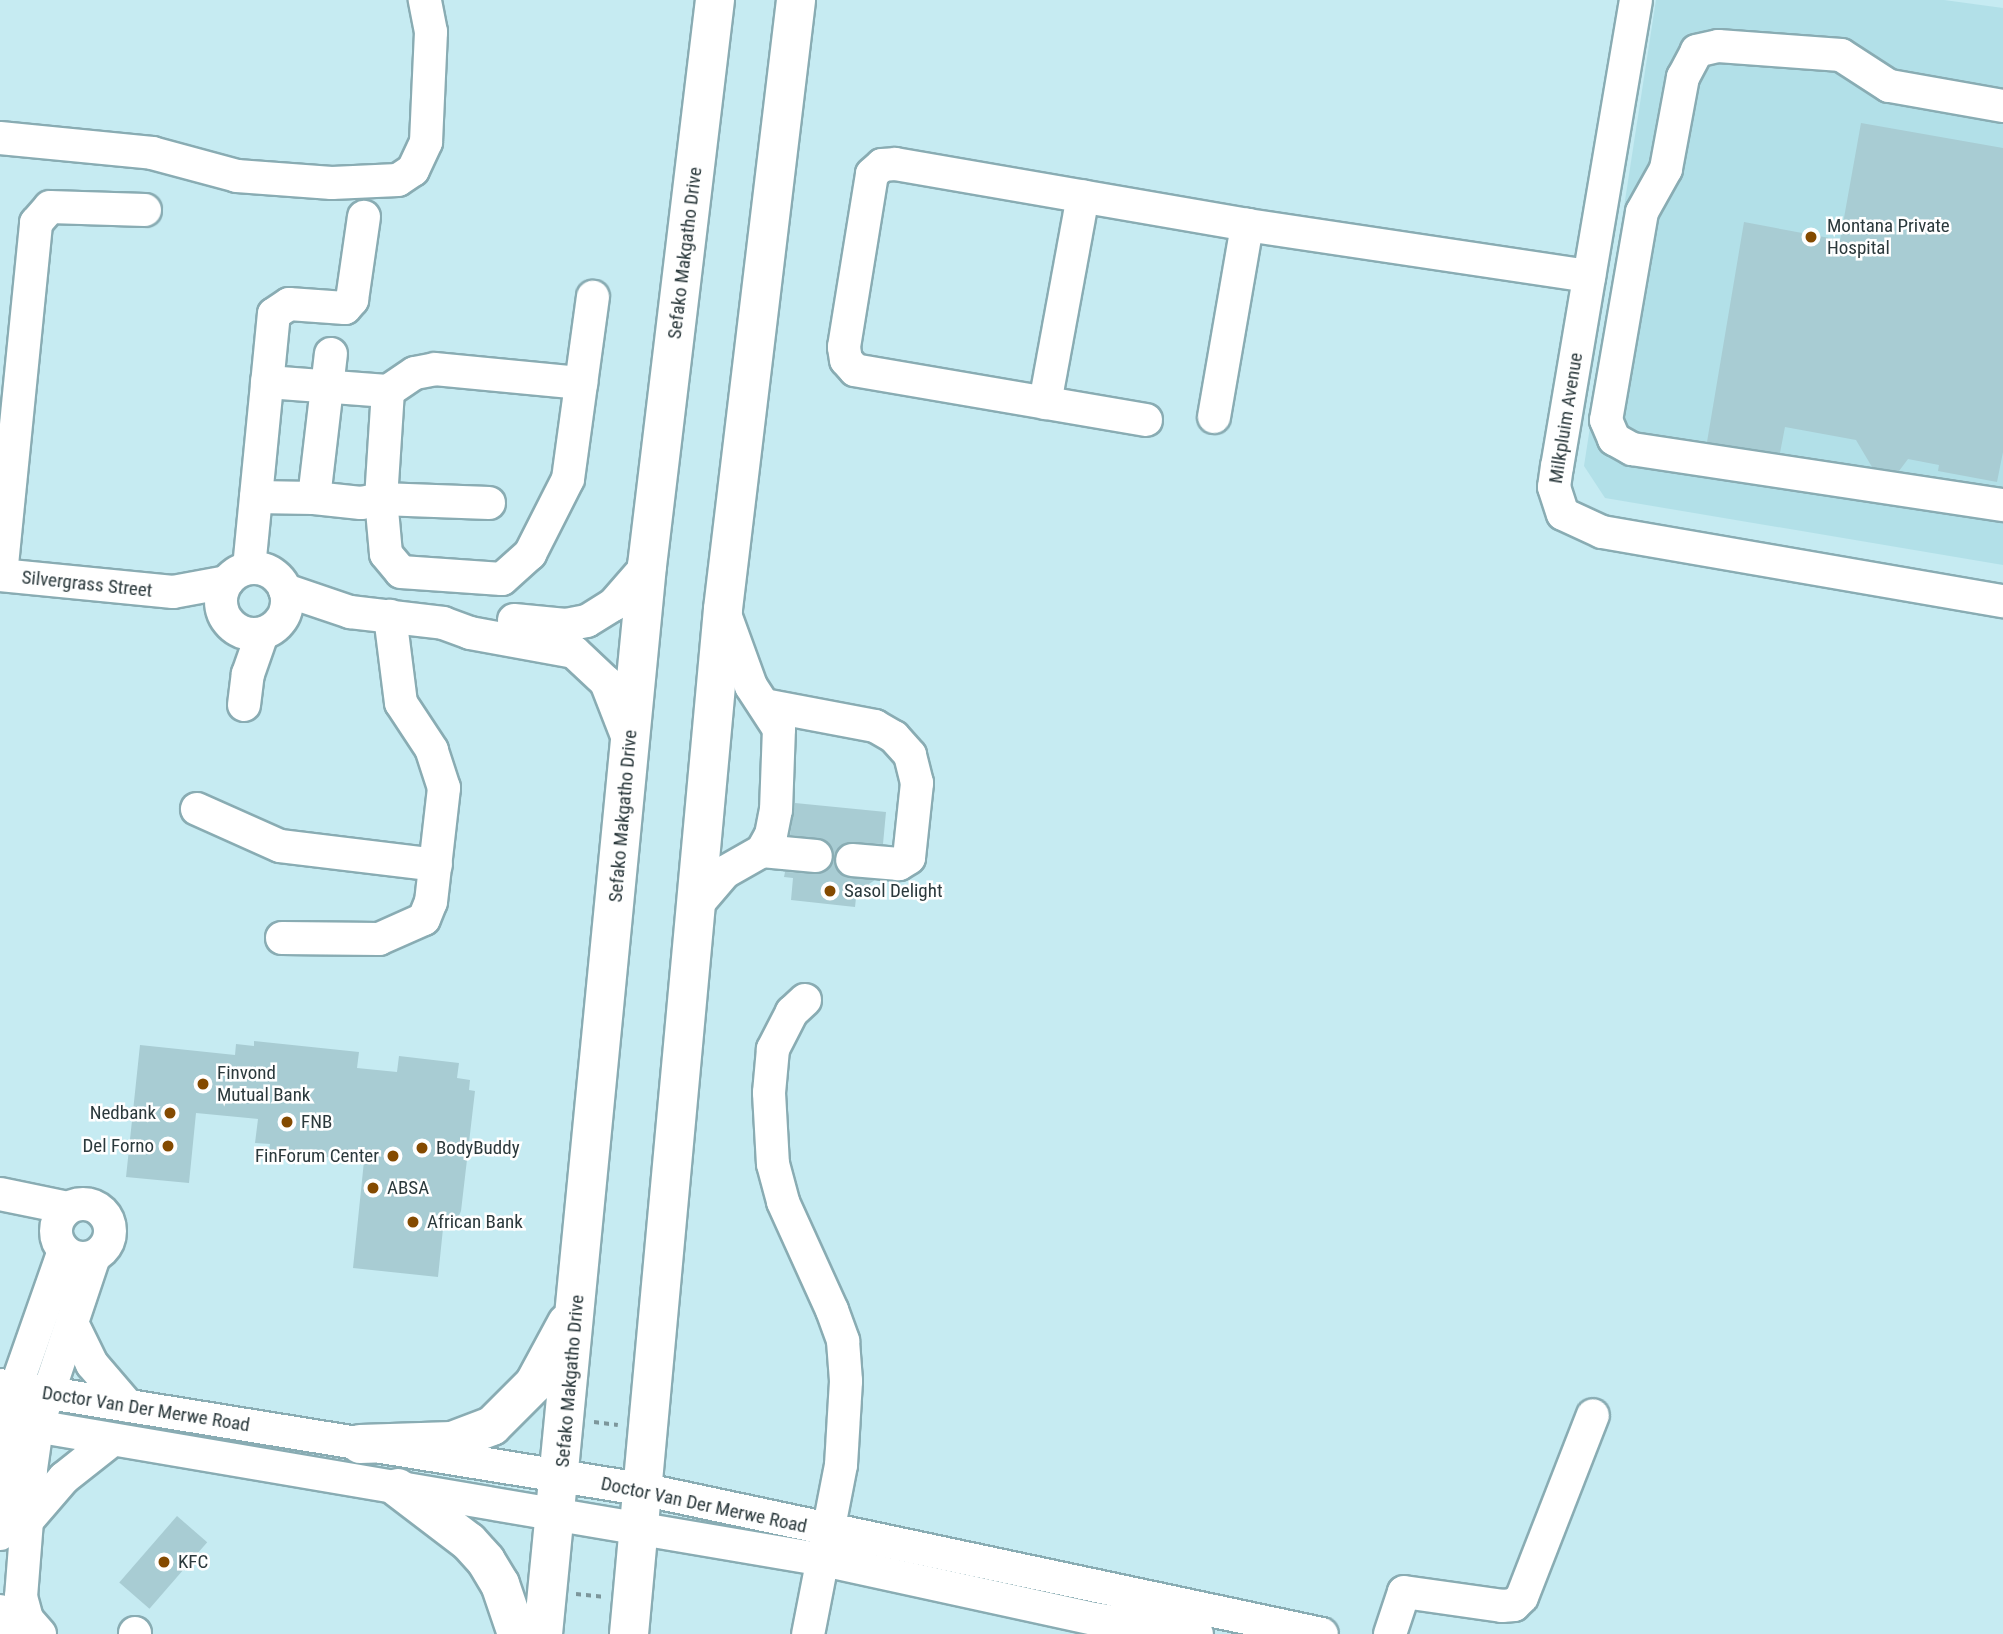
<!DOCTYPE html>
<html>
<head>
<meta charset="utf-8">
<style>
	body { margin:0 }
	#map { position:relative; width:2003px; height:1634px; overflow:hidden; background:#c6ebf2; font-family:"Roboto Condensed",sans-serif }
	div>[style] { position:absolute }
	.built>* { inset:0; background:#b2e0e8 }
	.building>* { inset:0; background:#a8ccd3; transform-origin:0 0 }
	.path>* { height:3.5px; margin-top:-1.75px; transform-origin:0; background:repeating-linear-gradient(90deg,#7c969b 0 5px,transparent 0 10px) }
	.roads { filter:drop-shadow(2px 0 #89acb3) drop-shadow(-2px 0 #89acb3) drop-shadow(0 2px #89acb3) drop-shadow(0 -2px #89acb3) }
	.minor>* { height:32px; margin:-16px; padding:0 16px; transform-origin:16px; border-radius:16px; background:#fff }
	.minor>.ring { margin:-16px; padding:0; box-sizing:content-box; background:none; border:32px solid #fff; border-radius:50% }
	.major>* { height:38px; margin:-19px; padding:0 19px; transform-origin:19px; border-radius:19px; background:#fff }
	.dots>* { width:19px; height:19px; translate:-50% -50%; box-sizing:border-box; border:4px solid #fff; border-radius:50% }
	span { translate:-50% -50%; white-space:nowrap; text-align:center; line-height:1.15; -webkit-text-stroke:5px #fff; paint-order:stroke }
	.poi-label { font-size:19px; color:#2b393c }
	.left { translate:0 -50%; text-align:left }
	.right { translate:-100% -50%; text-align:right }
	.street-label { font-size:19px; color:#2b393c }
</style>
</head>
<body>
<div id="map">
	<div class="built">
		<i style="clip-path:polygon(1656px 0,1944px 0,2003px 8px,2003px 565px,1605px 498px,1584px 466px)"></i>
	</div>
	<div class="building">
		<i style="clip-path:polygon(1861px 123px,2003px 148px,2003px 452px,1997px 482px,1938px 471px,1939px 465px,1908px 459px,1899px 471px,1872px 467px,1856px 440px,1785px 427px,1780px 453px,1707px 442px,1744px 222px,1840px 240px)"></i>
		<i style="clip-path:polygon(795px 803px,886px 812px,883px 844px,845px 843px,834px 857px,826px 841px,790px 835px)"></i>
		<i style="clip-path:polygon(834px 859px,842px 875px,875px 880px,869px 884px,868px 899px,856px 898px,855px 907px,791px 900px,793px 878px,784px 877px,785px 872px,823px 873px)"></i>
		<i style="clip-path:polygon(254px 1041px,359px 1052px,357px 1068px,397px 1072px,399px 1056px,459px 1063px,457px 1078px,470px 1080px,469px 1090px,475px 1091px,461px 1211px,457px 1220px,444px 1219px,438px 1277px,353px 1268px,364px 1161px,269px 1151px,270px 1144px,255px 1143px,258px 1119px,196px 1113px,189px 1183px,126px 1177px,140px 1045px,235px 1055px,236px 1044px,254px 1046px)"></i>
		<i style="left:177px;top:1516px;width:40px;height:88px;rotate:41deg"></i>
	</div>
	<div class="path">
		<i style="left:594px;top:1422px;width:24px;rotate:7deg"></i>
		<i style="left:576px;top:1594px;width:27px;rotate:6deg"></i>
	</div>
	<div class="roads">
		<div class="minor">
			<i style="left:1636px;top:0;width:473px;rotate:99.6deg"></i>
			<i style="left:1557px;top:466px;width:21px;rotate:98deg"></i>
			<i style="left:1554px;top:487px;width:28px;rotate:72deg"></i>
			<i style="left:1563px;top:514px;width:43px;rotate:24.8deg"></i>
			<i style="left:1602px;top:532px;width:407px;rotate:9.8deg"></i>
			<i style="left:2003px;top:106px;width:116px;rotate:-170deg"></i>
			<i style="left:1889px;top:86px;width:57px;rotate:-147.1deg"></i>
			<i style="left:1841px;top:55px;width:123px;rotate:-175.8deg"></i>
			<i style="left:1718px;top:46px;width:22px;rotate:167deg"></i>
			<i style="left:1697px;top:51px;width:30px;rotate:118deg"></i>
			<i style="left:1683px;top:77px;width:94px;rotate:100.5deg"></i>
			<i style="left:1666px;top:169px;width:49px;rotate:119.2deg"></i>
			<i style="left:1642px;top:212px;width:211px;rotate:99.8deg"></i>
			<i style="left:1606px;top:420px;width:21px;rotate:67deg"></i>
			<i style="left:1614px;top:439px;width:21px;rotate:29deg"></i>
			<i style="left:1632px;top:449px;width:375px;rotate:8.6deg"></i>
			<i style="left:0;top:138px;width:153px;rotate:5.6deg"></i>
			<i style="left:152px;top:153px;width:88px;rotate:15.1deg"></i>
			<i style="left:237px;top:176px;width:95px;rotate:4.2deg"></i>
			<i style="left:332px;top:183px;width:66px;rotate:-2.6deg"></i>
			<i style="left:398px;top:180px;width:18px;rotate:-34deg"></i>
			<i style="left:413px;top:170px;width:31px;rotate:-65deg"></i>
			<i style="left:426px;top:142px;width:110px;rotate:-87.4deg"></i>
			<i style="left:431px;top:32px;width:33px;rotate:-101deg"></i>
			<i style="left:267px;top:382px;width:121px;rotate:4.3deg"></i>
			<i style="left:1045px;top:403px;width:210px;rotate:-79.6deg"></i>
			<i style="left:1214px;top:417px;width:195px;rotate:-80.2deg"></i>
			<i style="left:1146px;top:420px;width:295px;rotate:-170.3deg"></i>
			<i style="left:855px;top:370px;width:13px;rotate:-132deg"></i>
			<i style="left:846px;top:360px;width:13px;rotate:-99deg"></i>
			<i style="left:844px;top:347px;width:175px;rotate:-80.8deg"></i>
			<i style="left:872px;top:174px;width:13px;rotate:-42deg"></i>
			<i style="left:882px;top:165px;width:13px;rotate:-4deg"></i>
			<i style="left:895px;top:164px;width:357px;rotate:9.8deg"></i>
			<i style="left:1247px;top:225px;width:346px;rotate:8.5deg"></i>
			<i style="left:256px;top:497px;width:58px;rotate:1deg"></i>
			<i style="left:314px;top:498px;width:145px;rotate:-83.3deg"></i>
			<i style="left:314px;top:498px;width:47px;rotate:6.1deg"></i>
			<i style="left:361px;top:503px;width:20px;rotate:-11deg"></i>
			<i style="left:381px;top:499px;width:55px;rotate:84.8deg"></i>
			<i style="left:386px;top:554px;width:23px;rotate:50deg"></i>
			<i style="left:401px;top:572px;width:101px;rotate:4deg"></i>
			<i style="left:502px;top:579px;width:38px;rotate:-42deg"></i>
			<i style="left:530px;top:554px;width:84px;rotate:-63.1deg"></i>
			<i style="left:568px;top:479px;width:184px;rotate:-82.2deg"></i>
			<i style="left:489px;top:503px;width:108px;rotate:-177.9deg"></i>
			<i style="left:381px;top:499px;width:108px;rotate:-86.3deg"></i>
			<i style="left:388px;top:391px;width:32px;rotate:-34deg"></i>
			<i style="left:415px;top:373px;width:20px;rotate:-11deg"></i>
			<i style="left:435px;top:369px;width:147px;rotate:5.5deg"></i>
			<i class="ring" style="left:221px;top:568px;width:34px;height:34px"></i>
			<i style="left:249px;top:568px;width:255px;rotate:-84.4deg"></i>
			<i style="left:274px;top:314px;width:18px;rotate:-34deg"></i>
			<i style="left:289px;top:304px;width:56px;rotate:4.1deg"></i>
			<i style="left:345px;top:308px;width:11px;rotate:-49deg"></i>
			<i style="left:352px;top:300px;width:84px;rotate:-81.8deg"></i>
			<i style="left:0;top:575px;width:174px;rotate:5.6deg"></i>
			<i style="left:173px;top:592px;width:55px;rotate:-10.5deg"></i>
			<i style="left:1px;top:575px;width:354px;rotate:-84.3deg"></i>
			<i style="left:36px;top:223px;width:21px;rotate:-49deg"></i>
			<i style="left:50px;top:207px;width:95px;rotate:1.8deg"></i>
			<i style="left:285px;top:590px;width:69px;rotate:18.7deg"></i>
			<i style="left:350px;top:612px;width:94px;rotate:6.7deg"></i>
			<i style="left:443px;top:623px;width:29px;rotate:20deg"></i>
			<i style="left:470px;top:633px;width:106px;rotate:10.4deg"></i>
			<i style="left:574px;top:652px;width:44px;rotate:43.2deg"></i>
			<i style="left:606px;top:682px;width:63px;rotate:68.7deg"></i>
			<i style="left:514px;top:620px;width:52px;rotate:5.5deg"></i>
			<i style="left:566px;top:625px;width:21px;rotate:-11deg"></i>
			<i style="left:587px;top:621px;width:31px;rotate:-32deg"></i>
			<i style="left:613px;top:605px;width:52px;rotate:-48.9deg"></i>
			<i style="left:244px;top:705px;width:31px;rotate:-83deg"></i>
			<i style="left:248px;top:674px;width:42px;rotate:-70.7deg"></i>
			<i style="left:764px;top:705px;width:113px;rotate:10.7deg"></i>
			<i style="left:875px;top:726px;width:22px;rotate:30deg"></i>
			<i style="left:894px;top:737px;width:24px;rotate:48deg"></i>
			<i style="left:910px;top:755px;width:29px;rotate:76deg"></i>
			<i style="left:917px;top:783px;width:75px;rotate:96.1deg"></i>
			<i style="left:909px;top:858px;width:12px;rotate:149deg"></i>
			<i style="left:899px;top:864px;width:47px;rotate:-175.1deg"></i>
			<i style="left:197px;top:809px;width:91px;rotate:24deg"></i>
			<i style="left:280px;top:846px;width:157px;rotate:6.9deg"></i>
			<i style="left:762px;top:851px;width:54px;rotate:5.3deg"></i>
			<i style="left:695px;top:907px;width:46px;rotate:-49.4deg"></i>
			<i style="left:725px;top:872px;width:43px;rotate:-29.6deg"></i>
			<i style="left:762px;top:851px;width:18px;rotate:-61deg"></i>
			<i style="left:771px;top:835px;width:25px;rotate:-79deg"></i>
			<i style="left:776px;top:810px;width:81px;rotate:-87.9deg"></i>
			<i style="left:779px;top:729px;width:51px;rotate:-123.1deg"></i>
			<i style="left:751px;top:686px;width:73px;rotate:-109.9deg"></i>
			<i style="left:282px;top:938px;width:97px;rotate:0.6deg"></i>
			<i style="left:379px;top:939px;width:49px;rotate:-24deg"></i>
			<i style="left:424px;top:919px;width:18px;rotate:-68deg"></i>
			<i style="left:431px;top:902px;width:115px;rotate:-83.5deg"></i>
			<i style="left:444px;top:788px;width:40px;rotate:-108deg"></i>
			<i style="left:432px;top:750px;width:56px;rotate:-123.4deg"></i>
			<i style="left:401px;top:703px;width:88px;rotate:-97.2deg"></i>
			<i style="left:805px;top:1000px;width:18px;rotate:137deg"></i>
			<i style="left:792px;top:1012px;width:42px;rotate:117.2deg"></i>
			<i style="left:773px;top:1049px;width:44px;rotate:95.2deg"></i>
			<i style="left:769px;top:1093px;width:71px;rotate:86.8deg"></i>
			<i style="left:773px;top:1164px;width:39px;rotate:75deg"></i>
			<i style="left:783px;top:1202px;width:119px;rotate:65.6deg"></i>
			<i style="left:832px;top:1310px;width:33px;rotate:70deg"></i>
			<i style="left:843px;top:1341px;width:40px;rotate:85.7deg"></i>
			<i style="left:846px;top:1381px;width:84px;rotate:93.4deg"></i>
			<i style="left:841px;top:1465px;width:172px;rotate:101deg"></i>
			<i style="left:0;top:1194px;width:69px;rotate:11.6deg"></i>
			<i class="ring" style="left:56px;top:1204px;width:22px;height:22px"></i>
			<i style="left:72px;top:1323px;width:46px;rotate:64deg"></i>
			<i style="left:92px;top:1364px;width:55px;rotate:49.4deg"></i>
			<i style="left:0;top:1385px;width:654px;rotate:9.23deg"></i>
			<i style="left:646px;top:1490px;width:691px;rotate:12.03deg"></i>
			<i style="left:0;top:1420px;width:836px;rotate:9.64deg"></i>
			<i style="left:824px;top:1560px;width:277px;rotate:12.3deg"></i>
			<i style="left:1095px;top:1619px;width:103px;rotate:8.4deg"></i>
			<i style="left:26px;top:1522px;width:58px;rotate:-49.2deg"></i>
			<i style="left:64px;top:1478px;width:61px;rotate:-38.4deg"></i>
			<i style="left:0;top:1534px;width:148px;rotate:-83.8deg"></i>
			<i style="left:16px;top:1387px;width:144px;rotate:-70.6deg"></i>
			<i style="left:0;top:1611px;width:27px;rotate:59deg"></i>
			<i style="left:40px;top:1634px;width:20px;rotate:-131deg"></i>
			<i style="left:27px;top:1619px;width:23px;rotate:-105deg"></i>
			<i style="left:21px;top:1597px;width:128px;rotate:-85.5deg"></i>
			<i style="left:31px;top:1469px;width:42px;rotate:-81.9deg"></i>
			<i style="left:37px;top:1427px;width:179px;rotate:-71.5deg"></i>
			<i style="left:135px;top:1634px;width:1px;rotate:-90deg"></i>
			<i style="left:1390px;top:1634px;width:44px;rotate:-71.6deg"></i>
			<i style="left:1404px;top:1592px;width:99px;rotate:8.1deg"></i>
			<i style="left:1502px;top:1606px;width:12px;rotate:-5deg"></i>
			<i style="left:1514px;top:1605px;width:11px;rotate:-45deg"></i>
			<i style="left:1522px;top:1597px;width:195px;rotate:-68.7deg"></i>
		</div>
		<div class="major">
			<i style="left:360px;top:1444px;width:92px;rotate:-1.9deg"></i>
			<i style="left:452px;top:1441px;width:43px;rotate:-20.6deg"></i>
			<i style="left:492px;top:1426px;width:59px;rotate:-45deg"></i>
			<i style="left:534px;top:1384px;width:69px;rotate:-61.6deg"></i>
			<i style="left:398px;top:1488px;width:89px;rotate:37.3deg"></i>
			<i style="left:469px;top:1542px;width:25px;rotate:48deg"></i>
			<i style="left:486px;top:1561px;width:27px;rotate:59deg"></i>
			<i style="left:500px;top:1584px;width:53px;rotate:71.2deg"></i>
			<i style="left:543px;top:1634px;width:1073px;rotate:-84.44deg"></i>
			<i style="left:647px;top:566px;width:570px;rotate:-83.15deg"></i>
			<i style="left:629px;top:1634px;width:1029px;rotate:-84.76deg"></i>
			<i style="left:723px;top:609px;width:613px;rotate:-83.16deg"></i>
		</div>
	</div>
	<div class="dots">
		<i style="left:1811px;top:237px;background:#844a00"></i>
		<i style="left:830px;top:891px;background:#844a00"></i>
		<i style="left:203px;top:1084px;background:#844a00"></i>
		<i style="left:170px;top:1113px;background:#844a00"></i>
		<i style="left:287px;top:1122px;background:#844a00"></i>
		<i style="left:168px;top:1146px;background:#844a00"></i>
		<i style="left:422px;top:1148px;background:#844a00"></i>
		<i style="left:393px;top:1156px;background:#844a00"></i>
		<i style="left:373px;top:1188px;background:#844a00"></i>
		<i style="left:413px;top:1222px;background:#844a00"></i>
		<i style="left:164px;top:1562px;background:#844a00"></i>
	</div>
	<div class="poi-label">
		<span class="left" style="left:1827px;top:237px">Montana Private<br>Hospital</span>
		<span class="left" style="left:844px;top:891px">Sasol Delight</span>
		<span class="left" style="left:217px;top:1084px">Finvond<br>Mutual Bank</span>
		<span class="right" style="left:156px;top:1113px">Nedbank</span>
		<span class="left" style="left:301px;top:1122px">FNB</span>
		<span class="right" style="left:154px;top:1146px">Del Forno</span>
		<span class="left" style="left:436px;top:1148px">BodyBuddy</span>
		<span class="right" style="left:379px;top:1156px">FinForum Center</span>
		<span class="left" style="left:387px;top:1188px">ABSA</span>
		<span class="left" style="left:427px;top:1222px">African Bank</span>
		<span class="left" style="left:178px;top:1562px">KFC</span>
	</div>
	<div class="street-label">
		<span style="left:685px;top:253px;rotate:-83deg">Sefako Makgatho Drive</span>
		<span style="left:1566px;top:418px;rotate:-81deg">Milkpluim Avenue</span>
		<span style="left:87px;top:584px;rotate:6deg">Silvergrass Street</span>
		<span style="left:623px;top:816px;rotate:-85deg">Sefako Makgatho Drive</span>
		<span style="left:570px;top:1381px;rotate:-85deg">Sefako Makgatho Drive</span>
		<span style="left:146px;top:1409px;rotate:9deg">Doctor Van Der Merwe Road</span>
		<span style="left:704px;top:1505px;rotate:12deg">Doctor Van Der Merwe Road</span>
	</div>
</div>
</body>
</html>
